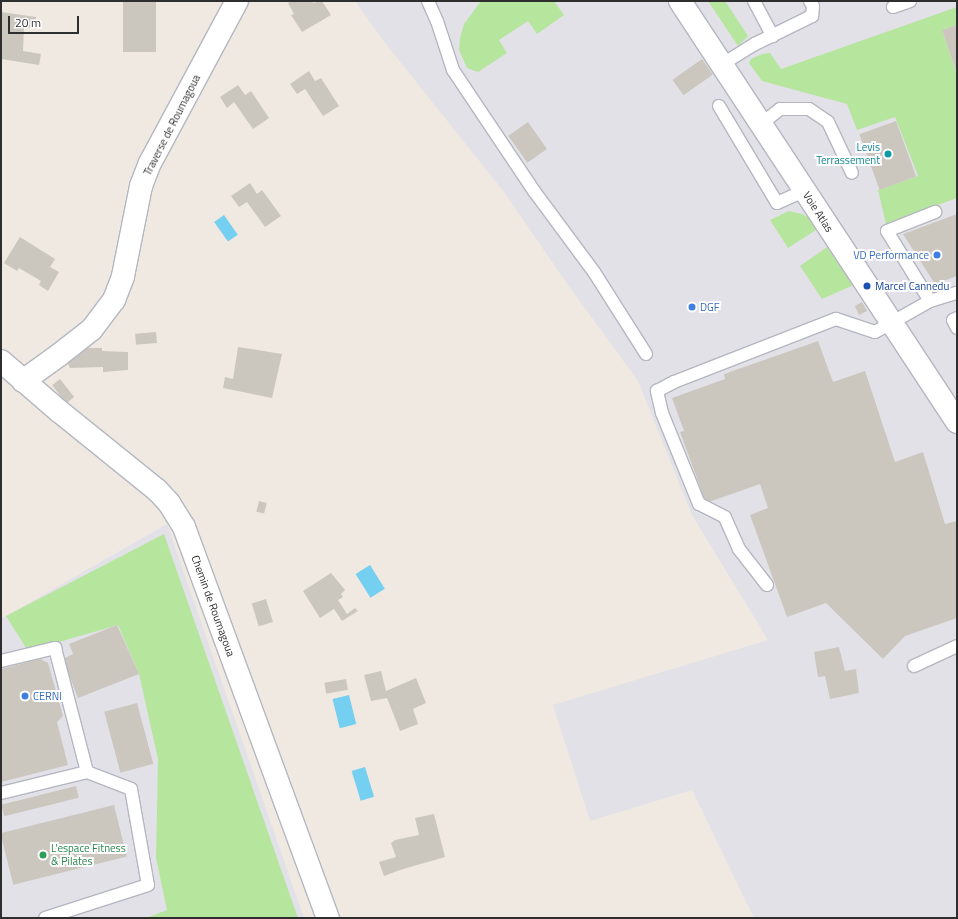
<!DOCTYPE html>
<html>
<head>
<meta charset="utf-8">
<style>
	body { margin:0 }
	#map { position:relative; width:958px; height:919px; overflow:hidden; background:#efe9e1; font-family:"Titillium Web",sans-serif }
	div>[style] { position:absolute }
	.industrial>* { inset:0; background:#e3e1e8 }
	.green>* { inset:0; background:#b6e59e }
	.water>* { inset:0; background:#75cff0; transform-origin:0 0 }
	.building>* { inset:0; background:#cbc7bf; transform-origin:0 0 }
	.roads { filter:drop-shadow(1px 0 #b4b7c1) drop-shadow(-1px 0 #b4b7c1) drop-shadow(0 1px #b4b7c1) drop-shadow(0 -1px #b4b7c1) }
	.lane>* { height:12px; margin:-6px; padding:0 6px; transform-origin:6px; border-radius:6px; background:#fff }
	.street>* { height:22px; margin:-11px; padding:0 11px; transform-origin:11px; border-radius:11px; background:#fff }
	.dots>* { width:11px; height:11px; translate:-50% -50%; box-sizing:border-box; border:2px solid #fff; border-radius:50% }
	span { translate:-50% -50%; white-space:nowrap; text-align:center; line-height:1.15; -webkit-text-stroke:4px #fff; paint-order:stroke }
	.street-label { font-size:11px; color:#2e2e2e }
	.culture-label { font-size:11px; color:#0d838f }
	.right { translate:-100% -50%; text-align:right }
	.shop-label { font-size:11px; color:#366cbe }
	.left { translate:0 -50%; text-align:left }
	.transit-label { font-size:11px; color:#164399 }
	.leisure-label { font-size:11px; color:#27864d }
	.frame { position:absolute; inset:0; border:2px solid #2e2e2e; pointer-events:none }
	.scale { position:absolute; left:8px; top:16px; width:71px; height:18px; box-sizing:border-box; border:2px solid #2e2e2e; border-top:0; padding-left:5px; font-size:12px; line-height:14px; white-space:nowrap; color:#2e2e2e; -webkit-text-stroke:3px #fff; paint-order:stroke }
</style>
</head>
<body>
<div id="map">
	<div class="industrial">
		<i style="clip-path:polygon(355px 1px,957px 1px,957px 918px,754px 918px,692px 790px,590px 821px,553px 705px,768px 640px,692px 515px,638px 381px,568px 285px,504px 192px,382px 39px)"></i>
		<i style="clip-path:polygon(167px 524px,304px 918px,1px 918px,1px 619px)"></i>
	</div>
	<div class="green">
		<i style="clip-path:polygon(481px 1px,554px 1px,564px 15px,537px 34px,528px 21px,499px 40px,507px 53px,478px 72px,467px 68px,459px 50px,460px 38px,464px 24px)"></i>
		<i style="clip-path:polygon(708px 1px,725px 1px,748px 36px,738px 46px)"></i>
		<i style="clip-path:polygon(957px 7px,957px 25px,942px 30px,957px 75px,957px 198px,886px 224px,878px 190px,918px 176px,895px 117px,857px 130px,847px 104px,762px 81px,749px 63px,751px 59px,762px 54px,770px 53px,781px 69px)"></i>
		<i style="clip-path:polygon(789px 211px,802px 214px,809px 218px,816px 230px,788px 248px,770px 220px)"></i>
		<i style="clip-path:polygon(827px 247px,854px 285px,822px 299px,800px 266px)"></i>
		<i style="clip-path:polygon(164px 534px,298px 918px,146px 918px,167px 910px,156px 858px,158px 759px,139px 674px,118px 625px,28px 651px,6px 616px)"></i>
	</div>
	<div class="water">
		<i style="left:224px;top:215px;width:24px;height:12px;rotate:55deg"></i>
		<i style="left:370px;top:565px;width:28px;height:17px;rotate:58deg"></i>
		<i style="left:349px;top:695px;width:30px;height:17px;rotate:76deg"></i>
		<i style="left:365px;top:767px;width:31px;height:14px;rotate:73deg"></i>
	</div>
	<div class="building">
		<i style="left:123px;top:1px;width:33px;height:51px"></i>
		<i style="clip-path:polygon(292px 1px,312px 1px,313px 3px,322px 1px,331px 15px,302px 32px,291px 15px,294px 14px,288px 3px)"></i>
		<i style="clip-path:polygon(1px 12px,36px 17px,36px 29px,24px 26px,23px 51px,41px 54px,39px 65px,1px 59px)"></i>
		<i style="clip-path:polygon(957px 25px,957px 74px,942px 30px)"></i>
		<i style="left:702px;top:59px;width:19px;height:36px;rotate:55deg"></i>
		<i style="clip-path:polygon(309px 71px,315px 81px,321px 78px,339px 106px,323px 116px,305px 89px,297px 94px,290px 84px)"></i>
		<i style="clip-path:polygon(238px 85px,245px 95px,251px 91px,269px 118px,253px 129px,234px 102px,227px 108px,220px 97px)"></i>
		<i style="left:896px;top:121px;width:59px;height:39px;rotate:70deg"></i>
		<i style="left:528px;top:122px;width:33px;height:24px;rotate:55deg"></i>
		<i style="clip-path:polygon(250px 183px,257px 194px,262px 190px,281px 216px,265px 227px,247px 202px,239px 207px,231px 196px)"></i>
		<i style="clip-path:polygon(957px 214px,957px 276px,935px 284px,903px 234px)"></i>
		<i style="clip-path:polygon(20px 237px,55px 259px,50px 267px,59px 272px,48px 291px,39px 285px,41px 281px,19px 268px,17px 271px,4px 263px)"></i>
		<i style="clip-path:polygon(862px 302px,867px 311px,859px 315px,855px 306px)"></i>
		<i style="left:156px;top:332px;width:11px;height:21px;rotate:85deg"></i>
		<i style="clip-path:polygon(818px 341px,833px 382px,865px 371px,895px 462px,923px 452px,945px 524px,957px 521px,957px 618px,905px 636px,883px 659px,826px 603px,787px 617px,750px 515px,768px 508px,760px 484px,706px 503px,680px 432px,684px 431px,672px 398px,725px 379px,724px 374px)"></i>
		<i style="clip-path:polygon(238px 347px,282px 354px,272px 398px,223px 388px,225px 377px,233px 379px)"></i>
		<i style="clip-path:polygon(83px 348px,102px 348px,102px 351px,128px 352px,128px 370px,103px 372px,103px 367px,70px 368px,67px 361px)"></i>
		<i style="left:60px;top:379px;width:23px;height:10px;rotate:52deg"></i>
		<i style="left:259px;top:501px;width:8px;height:11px;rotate:14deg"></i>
		<i style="clip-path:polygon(331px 573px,345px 590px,341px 594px,343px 597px,338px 600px,347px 614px,355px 608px,358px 611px,342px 621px,334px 609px,320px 618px,303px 591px)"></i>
		<i style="left:266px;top:599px;width:24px;height:15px;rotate:73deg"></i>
		<i style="clip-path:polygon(117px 625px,139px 674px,78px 698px,63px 659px,73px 654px,69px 644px)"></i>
		<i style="clip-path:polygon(839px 647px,845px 671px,856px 669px,859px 693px,830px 699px,825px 676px,818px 677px,814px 652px)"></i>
		<i style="clip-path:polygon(40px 659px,48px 663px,63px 716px,57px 722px,68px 765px,1px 782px,1px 669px)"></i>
		<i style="clip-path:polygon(381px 671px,386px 691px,416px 678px,426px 703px,413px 709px,418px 724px,400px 731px,387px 698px,371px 701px,364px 675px)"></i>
		<i style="left:346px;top:679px;width:11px;height:22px;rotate:80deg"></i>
		<i style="left:137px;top:703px;width:63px;height:34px;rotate:75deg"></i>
		<i style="left:76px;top:786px;width:12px;height:77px;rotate:76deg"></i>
		<i style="left:114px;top:805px;width:53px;height:117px;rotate:76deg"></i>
		<i style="clip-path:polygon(434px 814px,445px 857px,400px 870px,384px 876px,379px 862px,396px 857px,391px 843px,395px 840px,419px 835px,415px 818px)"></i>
	</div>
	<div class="roads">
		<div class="lane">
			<i style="left:428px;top:1px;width:22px;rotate:66deg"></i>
			<i style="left:437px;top:21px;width:52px;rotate:71.9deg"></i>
			<i style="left:453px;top:70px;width:146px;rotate:56.2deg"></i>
			<i style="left:534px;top:191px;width:101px;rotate:53.5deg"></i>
			<i style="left:594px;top:272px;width:97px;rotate:57.6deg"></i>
			<i style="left:754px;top:1px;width:40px;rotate:62deg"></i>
			<i style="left:893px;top:7px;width:18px;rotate:-19deg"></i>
			<i style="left:721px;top:65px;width:40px;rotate:-32deg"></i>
			<i style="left:755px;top:44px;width:64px;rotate:-26.2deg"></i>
			<i style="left:812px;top:16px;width:10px;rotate:-84deg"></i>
			<i style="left:813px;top:6px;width:6px;rotate:-121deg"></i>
			<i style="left:719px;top:106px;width:113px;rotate:59.1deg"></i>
			<i style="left:777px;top:203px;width:30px;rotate:-24deg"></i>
			<i style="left:761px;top:124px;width:24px;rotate:-38deg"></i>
			<i style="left:780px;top:109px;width:29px"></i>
			<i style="left:809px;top:109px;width:23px;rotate:34deg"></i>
			<i style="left:828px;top:122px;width:56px;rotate:64.8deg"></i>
			<i style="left:930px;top:301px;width:28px;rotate:-17deg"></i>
			<i style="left:957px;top:318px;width:4px;rotate:153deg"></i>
			<i style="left:953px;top:320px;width:9px;rotate:63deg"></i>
			<i style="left:767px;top:585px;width:46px;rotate:-127.9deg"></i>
			<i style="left:739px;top:549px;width:35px;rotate:-114deg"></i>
			<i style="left:725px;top:517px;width:29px;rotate:-153deg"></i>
			<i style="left:699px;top:504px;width:98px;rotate:-112.1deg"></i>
			<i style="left:662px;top:413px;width:23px;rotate:-103deg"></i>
			<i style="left:657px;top:391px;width:19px;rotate:-28deg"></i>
			<i style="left:674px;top:382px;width:174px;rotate:-21.3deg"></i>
			<i style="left:836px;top:319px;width:41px;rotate:18.4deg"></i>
			<i style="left:875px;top:332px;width:63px;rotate:-29.4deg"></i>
			<i style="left:930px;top:301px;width:82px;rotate:-121.6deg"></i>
			<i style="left:887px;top:231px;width:52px;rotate:-21.6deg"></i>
			<i style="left:1px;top:661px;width:56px;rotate:-13.5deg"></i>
			<i style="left:55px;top:648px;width:128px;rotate:75.5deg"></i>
			<i style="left:914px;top:666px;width:47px;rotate:-24.9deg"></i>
			<i style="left:1px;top:793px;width:89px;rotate:-13.7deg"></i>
			<i style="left:87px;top:772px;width:47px;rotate:21.1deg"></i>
			<i style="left:131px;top:789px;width:97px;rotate:80deg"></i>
			<i style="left:148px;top:885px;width:108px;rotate:162.2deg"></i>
		</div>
		<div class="street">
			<i style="left:680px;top:1px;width:504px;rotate:56.66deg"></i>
			<i style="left:1px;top:361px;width:77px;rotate:40.8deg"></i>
			<i style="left:59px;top:411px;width:126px;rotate:38.9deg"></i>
			<i style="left:157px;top:490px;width:18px;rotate:47deg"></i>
			<i style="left:169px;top:503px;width:28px;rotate:58deg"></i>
			<i style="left:184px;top:527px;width:417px;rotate:69.8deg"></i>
			<i style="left:23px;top:381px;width:44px;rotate:-35.8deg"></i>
			<i style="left:59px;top:355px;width:42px;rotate:-38.2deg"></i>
			<i style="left:92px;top:329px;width:36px;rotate:-53deg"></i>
			<i style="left:114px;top:300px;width:26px;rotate:-69deg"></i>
			<i style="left:123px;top:276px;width:92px;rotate:-78.7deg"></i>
			<i style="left:141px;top:186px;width:25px;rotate:-69deg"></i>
			<i style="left:150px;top:163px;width:184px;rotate:-61.8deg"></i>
		</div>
	</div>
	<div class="dots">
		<i style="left:888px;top:154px;background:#0f9aa8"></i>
		<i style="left:937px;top:255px;background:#3f7fe0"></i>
		<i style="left:867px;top:286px;background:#1a4fb4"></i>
		<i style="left:692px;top:307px;background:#3f7fe0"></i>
		<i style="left:25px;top:696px;background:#3f7fe0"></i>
		<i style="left:43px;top:855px;background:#2e9e5b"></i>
	</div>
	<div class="street-label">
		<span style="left:172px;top:125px;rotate:-63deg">Traverse de Roumagoua</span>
		<span style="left:818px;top:212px;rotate:57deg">Voie Atlas</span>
		<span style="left:213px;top:606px;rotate:70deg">Chemin de Roumagoua</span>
	</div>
	<div class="culture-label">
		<span class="right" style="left:880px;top:154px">Levis<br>Terrassement</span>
	</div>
	<div class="shop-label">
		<span class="right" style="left:929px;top:255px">VD Performance</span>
		<span class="left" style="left:700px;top:307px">DGF</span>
		<span class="left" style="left:33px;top:696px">CERNI</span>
	</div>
	<div class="transit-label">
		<span class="left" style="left:875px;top:286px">Marcel Cannedu</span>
	</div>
	<div class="leisure-label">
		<span class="left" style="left:51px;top:855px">L'espace Fitness<br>&amp; Pilates</span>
	</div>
	<div class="frame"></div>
	<div class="scale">20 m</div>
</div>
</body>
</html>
